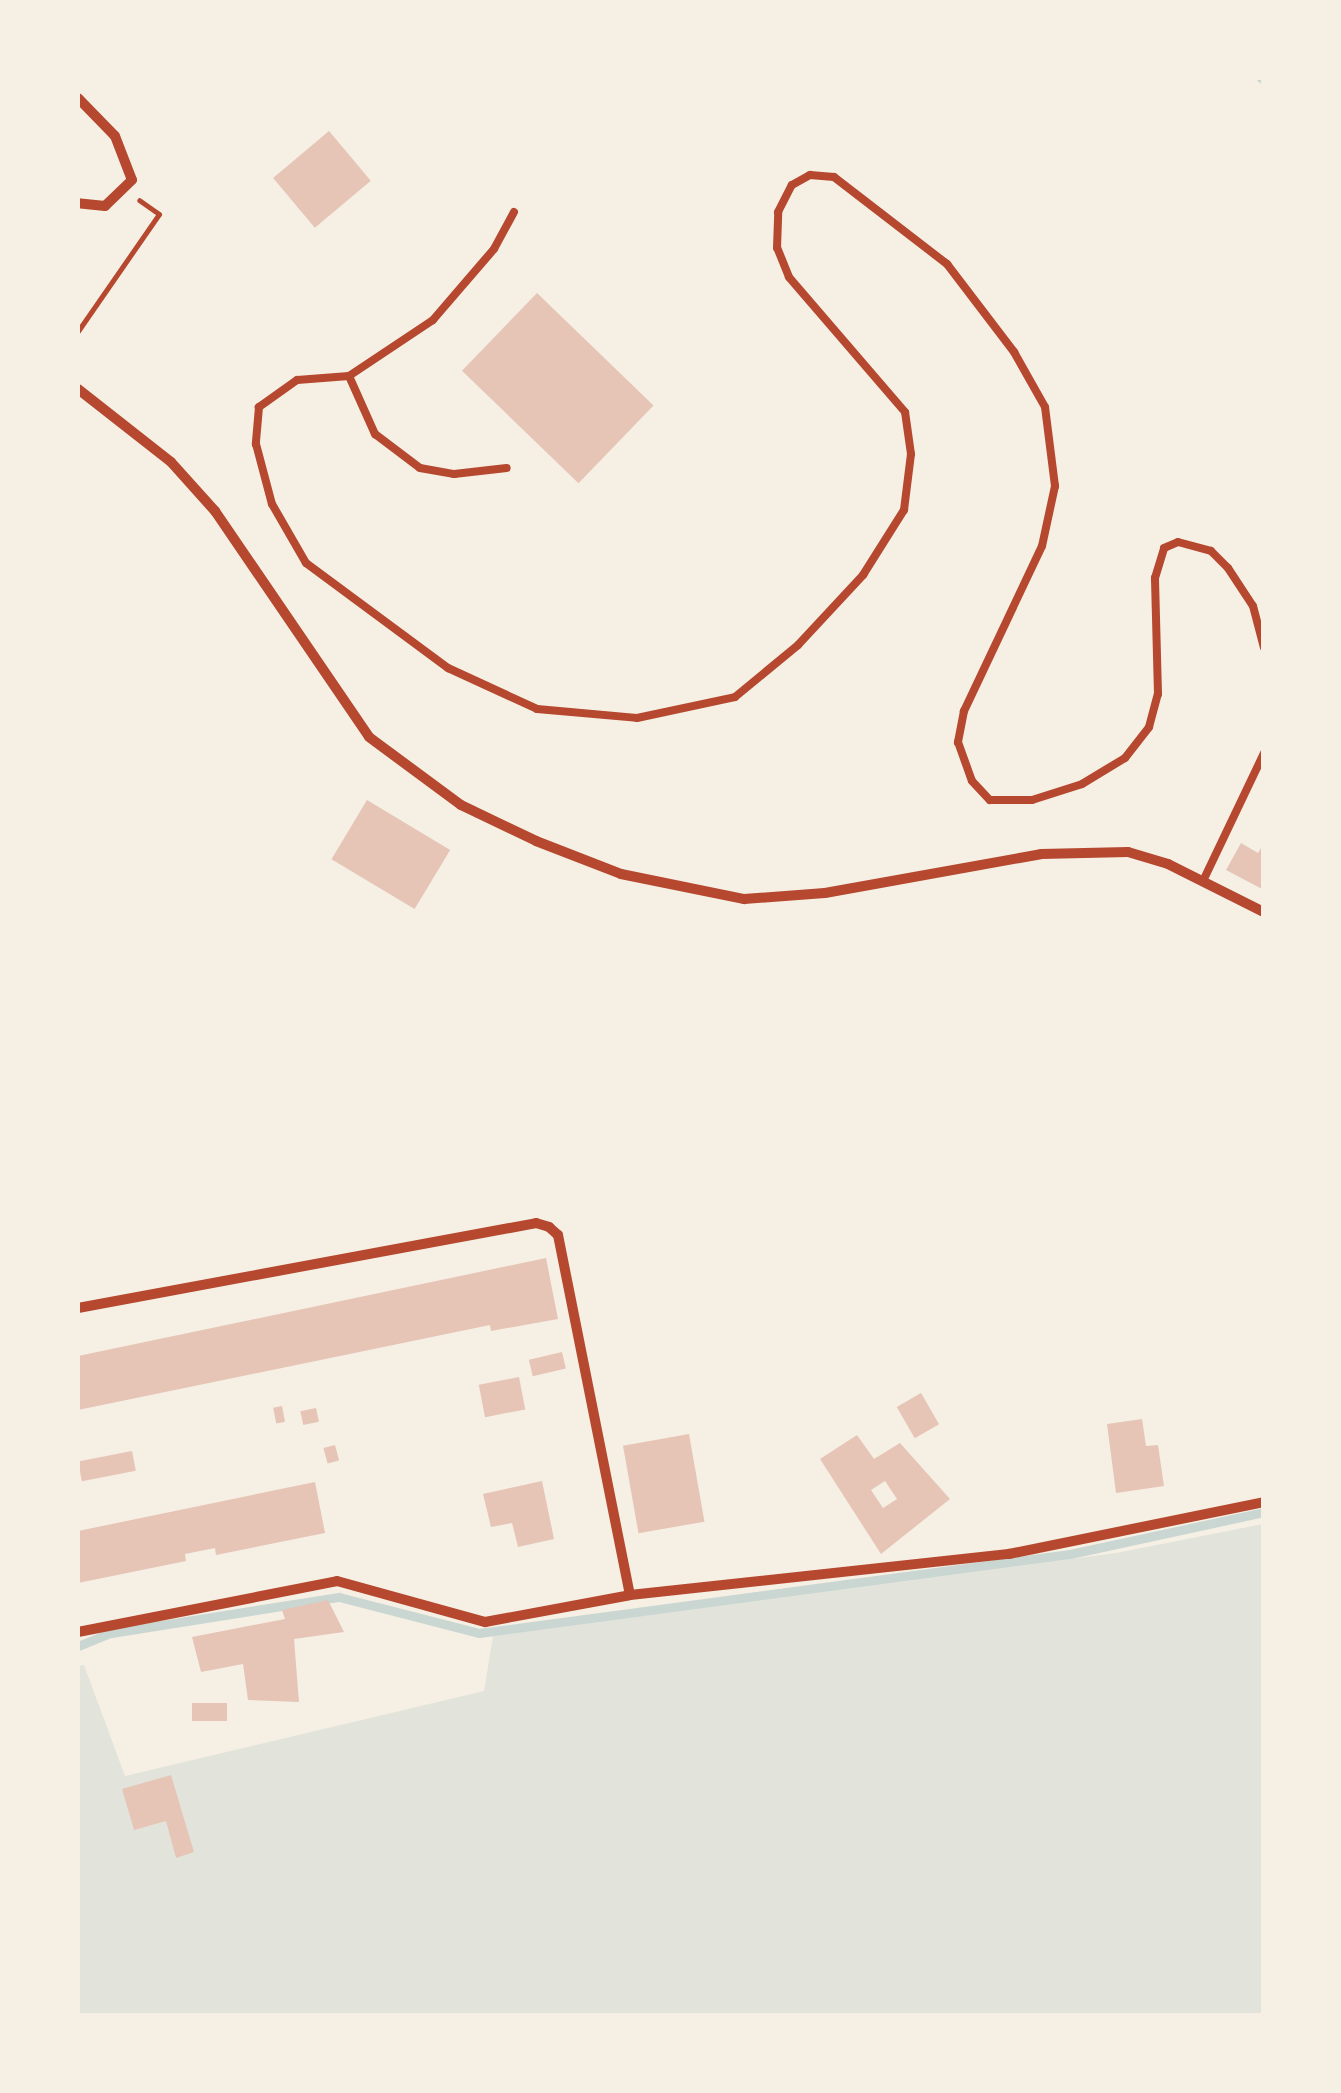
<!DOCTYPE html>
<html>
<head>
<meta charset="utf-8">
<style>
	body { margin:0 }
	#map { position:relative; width:1341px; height:2093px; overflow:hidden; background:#f6efe4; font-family:Overpass,sans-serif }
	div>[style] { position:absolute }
	.green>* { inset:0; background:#e2e4dc }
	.stream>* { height:9px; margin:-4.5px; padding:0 4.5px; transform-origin:4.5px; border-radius:4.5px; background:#c9d6d2 }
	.building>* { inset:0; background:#e6c5b7; transform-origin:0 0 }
	.path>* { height:5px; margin:-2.5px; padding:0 2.5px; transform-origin:2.5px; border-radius:2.5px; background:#b5482f }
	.service>* { height:8px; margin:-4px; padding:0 4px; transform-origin:4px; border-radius:4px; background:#b5482f }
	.minor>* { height:10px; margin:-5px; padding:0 5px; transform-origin:5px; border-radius:5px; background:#b5482f }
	span { translate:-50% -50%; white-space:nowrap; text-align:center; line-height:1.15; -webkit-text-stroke:8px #f6efe4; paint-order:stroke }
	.frame { position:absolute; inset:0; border:80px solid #f6efe4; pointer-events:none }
</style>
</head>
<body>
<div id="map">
	<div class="green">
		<i style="clip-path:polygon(1263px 1524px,1263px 2015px,78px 2016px,78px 1666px,84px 1665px,125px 1776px,484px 1691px,493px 1636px,1116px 1553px)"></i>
	</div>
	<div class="stream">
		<i style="left:1261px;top:78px;width:4px;rotate:34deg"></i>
		<i style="left:78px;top:1646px;width:35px;rotate:-22deg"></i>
		<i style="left:111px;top:1633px;width:231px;rotate:-9deg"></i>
		<i style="left:339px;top:1597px;width:145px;rotate:14.4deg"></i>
		<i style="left:479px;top:1633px;width:596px;rotate:-7.61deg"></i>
		<i style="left:1070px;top:1554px;width:198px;rotate:-12.2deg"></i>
	</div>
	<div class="building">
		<i style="left:329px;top:131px;width:65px;height:73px;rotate:50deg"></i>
		<i style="left:537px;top:293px;width:162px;height:108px;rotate:44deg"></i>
		<i style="left:367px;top:800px;width:97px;height:69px;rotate:31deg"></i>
		<i style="clip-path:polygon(1241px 843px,1258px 853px,1264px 843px,1264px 890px,1226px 870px)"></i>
		<i style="clip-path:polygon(546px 1258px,558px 1319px,491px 1331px,490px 1325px,78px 1410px,78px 1356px)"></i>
		<i style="left:562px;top:1352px;width:17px;height:34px;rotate:77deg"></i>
		<i style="left:519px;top:1377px;width:33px;height:41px;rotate:79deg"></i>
		<i style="left:921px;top:1393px;width:36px;height:28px;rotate:60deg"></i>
		<i style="left:282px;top:1406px;width:16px;height:9px;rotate:79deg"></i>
		<i style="left:316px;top:1408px;width:14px;height:16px;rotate:78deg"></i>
		<i style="clip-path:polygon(1142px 1419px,1146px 1446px,1158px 1445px,1164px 1486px,1116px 1493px,1107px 1424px)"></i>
		<i style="left:689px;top:1434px;width:89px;height:67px;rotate:80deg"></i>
		<i style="clip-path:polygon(evenodd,857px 1435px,874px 1459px,900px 1443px,950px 1499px,881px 1554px,820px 1459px,857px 1435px,885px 1481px,897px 1499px,883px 1508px,871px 1490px,885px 1481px)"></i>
		<i style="left:335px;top:1445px;width:16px;height:12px;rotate:75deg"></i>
		<i style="left:132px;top:1451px;width:20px;height:55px;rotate:79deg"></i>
		<i style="clip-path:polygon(542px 1481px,554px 1539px,518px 1547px,512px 1523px,491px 1527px,483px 1494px)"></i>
		<i style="clip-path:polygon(315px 1482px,325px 1533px,216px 1555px,215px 1548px,185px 1554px,186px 1561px,78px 1583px,78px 1531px)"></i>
		<i style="clip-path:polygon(328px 1600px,344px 1632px,294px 1639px,299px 1702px,248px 1700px,243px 1664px,201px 1672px,192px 1637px,285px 1619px,282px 1610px)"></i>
		<i style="left:227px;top:1703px;width:18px;height:35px;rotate:90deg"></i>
		<i style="clip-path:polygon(171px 1775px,194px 1852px,176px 1858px,166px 1821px,134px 1830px,122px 1789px)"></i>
	</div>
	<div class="path">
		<i style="left:78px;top:331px;width:142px;rotate:-55.3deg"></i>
		<i style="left:159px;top:214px;width:24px;rotate:-145deg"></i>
	</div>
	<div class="service">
		<i style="left:514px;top:212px;width:42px;rotate:118.4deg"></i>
		<i style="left:494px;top:249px;width:94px;rotate:130.7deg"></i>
		<i style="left:433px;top:320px;width:101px;rotate:146.3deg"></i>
		<i style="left:349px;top:376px;width:52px;rotate:175.6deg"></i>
		<i style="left:297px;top:380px;width:47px;rotate:144.6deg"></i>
		<i style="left:259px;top:407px;width:37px;rotate:95deg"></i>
		<i style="left:256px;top:444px;width:62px;rotate:75.1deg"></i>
		<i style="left:272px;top:504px;width:68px;rotate:60deg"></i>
		<i style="left:306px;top:563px;width:177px;rotate:36.5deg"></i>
		<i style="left:448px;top:668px;width:98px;rotate:24.7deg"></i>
		<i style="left:537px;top:709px;width:100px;rotate:5.1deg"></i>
		<i style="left:637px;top:718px;width:100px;rotate:-12.1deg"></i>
		<i style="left:735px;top:697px;width:82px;rotate:-39.5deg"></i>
		<i style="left:798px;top:645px;width:96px;rotate:-47.1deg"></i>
		<i style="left:863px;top:575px;width:77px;rotate:-57.8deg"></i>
		<i style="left:904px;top:510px;width:56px;rotate:-82.9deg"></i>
		<i style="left:911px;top:454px;width:42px;rotate:-98.1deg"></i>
		<i style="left:905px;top:412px;width:178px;rotate:-130.7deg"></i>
		<i style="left:789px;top:277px;width:31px;rotate:-112deg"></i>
		<i style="left:777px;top:248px;width:36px;rotate:-88deg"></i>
		<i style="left:778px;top:212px;width:30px;rotate:-63deg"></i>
		<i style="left:792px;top:185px;width:21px;rotate:-29deg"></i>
		<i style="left:810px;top:175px;width:24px;rotate:5deg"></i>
		<i style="left:834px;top:177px;width:143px;rotate:37.6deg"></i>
		<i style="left:947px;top:264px;width:111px;rotate:52.7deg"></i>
		<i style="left:1014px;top:352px;width:63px;rotate:60.6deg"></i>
		<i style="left:1045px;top:407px;width:80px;rotate:82.8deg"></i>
		<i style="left:1055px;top:486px;width:61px;rotate:102.2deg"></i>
		<i style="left:1042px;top:546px;width:183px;rotate:115.3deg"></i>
		<i style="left:964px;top:711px;width:32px;rotate:101deg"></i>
		<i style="left:958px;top:742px;width:41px;rotate:70.3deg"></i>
		<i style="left:972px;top:781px;width:26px;rotate:47deg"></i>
		<i style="left:990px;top:800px;width:42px"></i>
		<i style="left:1032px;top:800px;width:52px;rotate:-17.7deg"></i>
		<i style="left:1082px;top:784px;width:50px;rotate:-31.2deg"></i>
		<i style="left:1125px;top:758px;width:39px;rotate:-52deg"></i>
		<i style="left:1149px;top:727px;width:34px;rotate:-75deg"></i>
		<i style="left:1158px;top:694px;width:116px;rotate:-91.5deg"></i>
		<i style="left:1155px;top:578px;width:31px;rotate:-73deg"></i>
		<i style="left:1164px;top:548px;width:15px;rotate:-23deg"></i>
		<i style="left:1178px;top:542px;width:34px;rotate:15deg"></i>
		<i style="left:1211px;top:551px;width:24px;rotate:45deg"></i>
		<i style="left:1228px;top:568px;width:45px;rotate:56.7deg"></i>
		<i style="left:1253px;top:606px;width:43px;rotate:75.3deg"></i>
		<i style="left:349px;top:376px;width:64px;rotate:65.9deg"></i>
		<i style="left:375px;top:434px;width:56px;rotate:37.1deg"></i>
		<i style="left:420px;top:468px;width:35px;rotate:10deg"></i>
		<i style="left:454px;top:474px;width:53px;rotate:-6.5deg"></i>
		<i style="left:1203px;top:881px;width:142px;rotate:-64.5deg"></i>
	</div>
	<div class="minor">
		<i style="left:78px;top:98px;width:53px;rotate:45.8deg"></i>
		<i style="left:115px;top:136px;width:47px;rotate:68.9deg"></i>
		<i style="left:132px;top:180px;width:37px;rotate:136deg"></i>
		<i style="left:105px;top:206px;width:27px;rotate:-174deg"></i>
		<i style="left:78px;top:389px;width:118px;rotate:38.1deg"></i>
		<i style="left:171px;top:462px;width:66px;rotate:48.1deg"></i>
		<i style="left:215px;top:511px;width:273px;rotate:55.7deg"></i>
		<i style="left:369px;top:737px;width:114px;rotate:36.5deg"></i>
		<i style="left:461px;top:805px;width:83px;rotate:25.6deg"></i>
		<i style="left:536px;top:841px;width:91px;rotate:21.2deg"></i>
		<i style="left:621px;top:874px;width:126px;rotate:11.5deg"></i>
		<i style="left:744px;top:899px;width:81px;rotate:-4.2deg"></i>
		<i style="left:825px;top:893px;width:219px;rotate:-10.2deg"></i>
		<i style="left:1041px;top:854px;width:87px;rotate:-1.3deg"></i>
		<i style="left:1128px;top:852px;width:42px;rotate:16.7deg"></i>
		<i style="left:1168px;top:864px;width:107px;rotate:26.6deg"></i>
		<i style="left:78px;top:1308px;width:466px;rotate:-10.5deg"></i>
		<i style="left:536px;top:1223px;width:14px;rotate:17deg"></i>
		<i style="left:549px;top:1227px;width:12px;rotate:42deg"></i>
		<i style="left:558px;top:1235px;width:367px;rotate:78.7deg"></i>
		<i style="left:78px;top:1632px;width:264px;rotate:-11.1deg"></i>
		<i style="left:337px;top:1581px;width:154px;rotate:15.5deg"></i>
		<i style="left:485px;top:1622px;width:147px;rotate:-10.5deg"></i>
		<i style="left:630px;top:1595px;width:381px;rotate:-6.2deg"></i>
		<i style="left:1009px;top:1554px;width:260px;rotate:-11.5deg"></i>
	</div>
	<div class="frame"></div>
</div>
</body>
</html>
